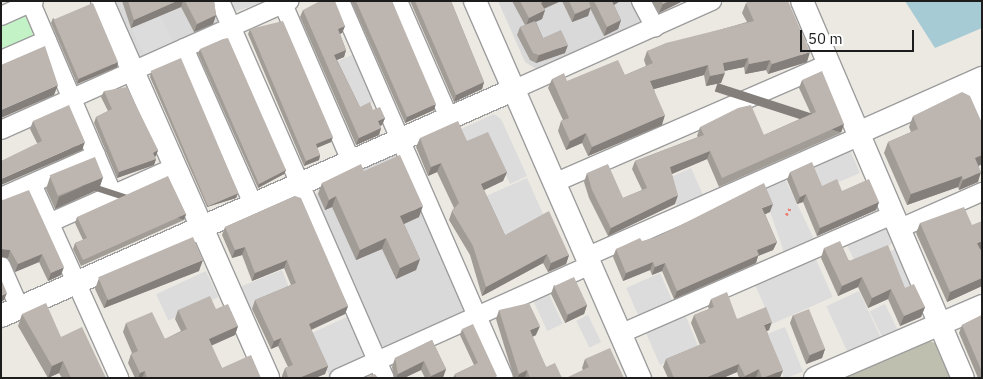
<!DOCTYPE html>
<html>
<head>
<meta charset="utf-8">
<style>
	body { margin:0 }
	#map { position:relative; width:983px; height:379px; overflow:hidden; background:#ece9e2; font-family:"IBM Plex Sans",sans-serif }
	div>[style] { position:absolute }
	.residential>* { inset:0; background:#dad9d9 }
	.construction>* { inset:0; background:#bfbfaf }
	.park>* { inset:0; background:#c3f2c6 }
	.parking>* { inset:0; background:#dcdcdc; transform-origin:0 0 }
	.water>* { inset:0; background:#a7cbd5 }
	.path>* { height:2.5px; margin-top:-1.25px; transform-origin:0; background:repeating-linear-gradient(90deg,#e98176 0 2.5px,transparent 0 5px) }
	.roads { filter:drop-shadow(1px 0 #9d9d9d) drop-shadow(-1px 0 #9d9d9d) drop-shadow(0 1px #9d9d9d) drop-shadow(0 -1px #9d9d9d) }
	.minor>* { height:18px; margin:-9px; padding:0 9px; transform-origin:9px; border-radius:9px; background:#fff }
	.tertiary>* { height:22px; margin:-11px; padding:0 11px; transform-origin:11px; border-radius:11px; background:#fff }
	.wall>* { inset:0; background:#a29c97 }
	.shaded-wall>* { inset:0; background:#847f7b; transform-origin:0 0 }
	.building>* { inset:0; background:#bcb5b0; transform-origin:0 0 }
	span { translate:-50% -50%; white-space:nowrap; text-align:center; line-height:1.15; -webkit-text-stroke:4px #fff; paint-order:stroke }
	.frame { position:absolute; inset:0; border:2px solid #1c1c1c; pointer-events:none }
	.scale { position:absolute; left:800px; top:30px; width:114px; height:22px; box-sizing:border-box; border:2px solid #1c1c1c; border-top:0; padding-left:6px; font-size:15px; line-height:18px; white-space:nowrap; color:#1c1c1c; -webkit-text-stroke:4px #fff; paint-order:stroke }
</style>
</head>
<body>
<div id="map">
	<div class="residential">
		<i style="clip-path:polygon(112px 1px,214px 1px,221px 18px,218px 26px,144px 58px,136px 54px)"></i>
		<i style="clip-path:polygon(498px 1px,634px 1px,645px 21px,538px 70px,525px 62px)"></i>
		<i style="clip-path:polygon(395px 155px,403px 158px,467px 305px,463px 317px,388px 349px,378px 344px,315px 199px,319px 188px)"></i>
	</div>
	<div class="construction">
		<i style="clip-path:polygon(928px 340px,937px 344px,951px 378px,841px 378px)"></i>
	</div>
	<div class="park">
		<i style="clip-path:polygon(19px 12px,28px 15px,37px 33px,33px 42px,1px 57px,1px 20px)"></i>
	</div>
	<div class="parking">
		<i style="clip-path:polygon(229px 1px,264px 1px,264px 2px,234px 12px)"></i>
		<i style="left:161px;top:16px;width:31px;height:32px;rotate:65deg"></i>
		<i style="left:354px;top:54px;width:52px;height:21px;rotate:66deg"></i>
		<i style="clip-path:polygon(494px 114px,501px 119px,527px 176px,510px 184px,488px 135px,467px 144px,461px 129px)"></i>
		<i style="left:850px;top:150px;width:25px;height:44px;rotate:67deg"></i>
		<i style="left:691px;top:168px;width:36px;height:28px;rotate:66deg"></i>
		<i style="clip-path:polygon(783px 175px,817px 245px,786px 258px,761px 185px)"></i>
		<i style="left:527px;top:178px;width:44px;height:47px;rotate:66deg"></i>
		<i style="clip-path:polygon(878px 225px,886px 229px,893px 243px,857px 266px,845px 241px)"></i>
		<i style="left:895px;top:249px;width:44px;height:10px;rotate:66deg"></i>
		<i style="left:814px;top:255px;width:46px;height:66px;rotate:66deg"></i>
		<i style="left:282px;top:270px;width:24px;height:44px;rotate:68deg"></i>
		<i style="left:206px;top:271px;width:29px;height:55px;rotate:65deg"></i>
		<i style="left:660px;top:273px;width:36px;height:37px;rotate:66deg"></i>
		<i style="left:859px;top:291px;width:51px;height:36px;rotate:65deg"></i>
		<i style="left:548px;top:292px;width:35px;height:17px;rotate:65deg"></i>
		<i style="left:885px;top:304px;width:28px;height:17px;rotate:64deg"></i>
		<i style="clip-path:polygon(684px 312px,699px 348px,660px 365px,646px 333px,649px 327px)"></i>
		<i style="clip-path:polygon(351px 315px,367px 351px,362px 360px,329px 375px,310px 334px)"></i>
		<i style="left:588px;top:315px;width:30px;height:13px;rotate:64deg"></i>
		<i style="left:785px;top:327px;width:48px;height:20px;rotate:68deg"></i>
	</div>
	<div class="water">
		<i style="clip-path:polygon(905px 1px,982px 1px,982px 28px,935px 48px)"></i>
	</div>
	<div class="path">
		<i style="left:786px;top:215px;width:8px;rotate:-60deg"></i>
	</div>
	<div class="roads">
		<div class="minor">
			<i style="left:220px;top:1px;width:412px;rotate:66.4deg"></i>
			<i style="left:340px;top:1px;width:411px;rotate:66.5deg"></i>
			<i style="left:398px;top:1px;width:128px;rotate:66.4deg"></i>
			<i style="left:641px;top:1px;width:30px;rotate:62deg"></i>
			<i style="left:31px;top:3px;width:209px;rotate:66.9deg"></i>
			<i style="left:283px;top:4px;width:171px;rotate:66.6deg"></i>
			<i style="left:1px;top:16px;width:36px;rotate:-24deg"></i>
			<i style="left:184px;top:48px;width:171px;rotate:66.1deg"></i>
			<i style="left:1px;top:60px;width:50px;rotate:-23.5deg"></i>
			<i style="left:969px;top:83px;width:31px;rotate:65deg"></i>
			<i style="left:515px;top:89px;width:216px;rotate:-24.1deg"></i>
			<i style="left:1px;top:130px;width:316px;rotate:-24.1deg"></i>
			<i style="left:554px;top:183px;width:299px;rotate:-23.5deg"></i>
			<i style="left:32px;top:184px;width:213px;rotate:65.8deg"></i>
			<i style="left:1px;top:197px;width:104px;rotate:-23.9deg"></i>
			<i style="left:49px;top:223px;width:138px;rotate:-24deg"></i>
			<i style="left:898px;top:229px;width:92px;rotate:-23.8deg"></i>
			<i style="left:586px;top:257px;width:290px;rotate:-23.8deg"></i>
			<i style="left:851px;top:140px;width:10px;rotate:-45deg"></i>
			<i style="left:1px;top:266px;width:47px;rotate:66.2deg"></i>
			<i style="left:620px;top:334px;width:297px;rotate:-23.6deg"></i>
			<i style="left:339px;top:378px;width:275px;rotate:-24.2deg"></i>
		</div>
		<div class="tertiary">
			<i style="left:102px;top:1px;width:412px;rotate:66.2deg"></i>
			<i style="left:475px;top:1px;width:412px;rotate:66.4deg"></i>
			<i style="left:802px;top:1px;width:410px;rotate:66.9deg"></i>
			<i style="left:858px;top:133px;width:136px;rotate:-23.9deg"></i>
			<i style="left:1px;top:316px;width:562px;rotate:-23.83deg"></i>
			<i style="left:815px;top:378px;width:182px;rotate:-23.3deg"></i>
		</div>
	</div>
	<div class="wall">
		<i style="clip-path:polygon(122px 1px,214px 1px,216px 15px,213px 24px,194px 32px,181px 7px,131px 28px)"></i>
		<i style="clip-path:polygon(351px 1px,392px 1px,434px 110px,405px 123px)"></i>
		<i style="clip-path:polygon(410px 1px,451px 1px,484px 82px,482px 89px,454px 102px)"></i>
		<i style="clip-path:polygon(512px 1px,561px 1px,544px 9px,545px 10px,542px 19px,536px 22px,543px 38px,565px 53px,536px 63px,530px 60px,517px 35px,520px 27px,525px 25px)"></i>
		<i style="clip-path:polygon(562px 1px,588px 1px,589px 3px,590px 1px,620px 1px,614px 5px,621px 20px,618px 29px,604px 36px,590px 8px,588px 16px,572px 22px)"></i>
		<i style="clip-path:polygon(652px 1px,683px 1px,659px 13px)"></i>
		<i style="clip-path:polygon(746px 3px,807px 62px,768px 74px,766px 70px,745px 74px,744px 67px,724px 71px,721px 83px,706px 86px,704px 75px,654px 89px,662px 125px,588px 156px,582px 143px,566px 150px,558px 131px,561px 121px,563px 120px,548px 88px,552px 79px,567px 81px,625px 75px,646px 66px,644px 60px,647px 51px,747px 22px,742px 13px)"></i>
		<i style="clip-path:polygon(303px 10px,345px 26px,342px 33px,340px 34px,346px 50px,344px 57px,337px 60px,360px 107px,373px 110px,385px 118px,382px 125px,380px 126px,381px 128px,379px 135px,356px 145px,300px 17px)"></i>
		<i style="clip-path:polygon(53px 18px,117px 67px,77px 84px,51px 23px)"></i>
		<i style="clip-path:polygon(250px 29px,331px 142px,317px 148px,320px 155px,319px 160px,304px 166px,248px 34px)"></i>
		<i style="clip-path:polygon(200px 49px,286px 170px,284px 174px,258px 188px,198px 54px)"></i>
		<i style="clip-path:polygon(151px 72px,238px 193px,236px 198px,207px 207px,150px 77px)"></i>
		<i style="clip-path:polygon(802px 80px,841px 133px,719px 187px,707px 159px,672px 174px,675px 204px,608px 236px,589px 198px,584px 182px,587px 173px,623px 198px,642px 190px,632px 169px,635px 161px,698px 137px,697px 136px,700px 127px,764px 135px,811px 114px,799px 88px)"></i>
		<i style="clip-path:polygon(104px 91px,158px 150px,155px 157px,156px 159px,154px 165px,117px 178px,94px 123px,96px 117px,108px 111px,101px 97px)"></i>
		<i style="clip-path:polygon(913px 116px,982px 123px,982px 164px,979px 166px,978px 182px,959px 190px,958px 187px,907px 205px,884px 153px,888px 142px,911px 132px,909px 127px)"></i>
		<i style="clip-path:polygon(33px 121px,82px 150px,37px 143px,30px 129px)"></i>
		<i style="clip-path:polygon(420px 138px,467px 141px,507px 172px,503px 181px,484px 190px,505px 235px,569px 255px,566px 264px,548px 272px,543px 263px,482px 296px,470px 255px,449px 220px,452px 211px,454px 208px,437px 172px,428px 176px,416px 147px)"></i>
		<i style="clip-path:polygon(364px 171px,419px 217px,404px 224px,420px 259px,416px 270px,396px 279px,382px 249px,356px 260px,332px 207px,325px 210px,318px 194px,322px 183px)"></i>
		<i style="clip-path:polygon(790px 172px,822px 186px,879px 202px,876px 210px,817px 236px,803px 202px,797px 204px,787px 180px)"></i>
		<i style="clip-path:polygon(50px 177px,103px 177px,99px 189px,55px 209px,46px 189px)"></i>
		<i style="clip-path:polygon(295px 196px,348px 306px,345px 314px,311px 330px,328px 366px,325px 374px,315px 378px,282px 378px,282px 376px,285px 368px,288px 367px,278px 346px,271px 349px,252px 309px,255px 300px,291px 285px,284px 268px,252px 281px,242px 255px,232px 258px,222px 235px,225px 227px)"></i>
		<i style="clip-path:polygon(1px 199px,61px 275px,48px 281px,39px 262px,15px 272px,8px 258px,1px 257px)"></i>
		<i style="clip-path:polygon(770px 212px,765px 214px,777px 242px,773px 250px,758px 256px,756px 263px,674px 299px,662px 271px,652px 275px,650px 270px,623px 281px,613px 257px,616px 249px)"></i>
		<i style="clip-path:polygon(186px 214px,184px 220px,81px 266px,73px 249px,75px 243px,83px 240px,75px 223px,77px 217px)"></i>
		<i style="clip-path:polygon(920px 223px,982px 249px,980px 249px,982px 253px,982px 286px,947px 302px,916px 233px)"></i>
		<i style="clip-path:polygon(824px 248px,905px 288px,925px 307px,921px 317px,900px 326px,888px 299px,868px 308px,858px 287px,838px 296px,821px 258px)"></i>
		<i style="clip-path:polygon(199px 271px,104px 308px,95px 289px,99px 278px)"></i>
		<i style="clip-path:polygon(554px 285px,587px 305px,584px 314px,565px 323px,551px 294px)"></i>
		<i style="clip-path:polygon(711px 299px,737px 319px,769px 330px,767px 331px,780px 378px,739px 378px,737px 372px,723px 378px,668px 378px,663px 367px,666px 359px,700px 345px,691px 323px,694px 315px,709px 309px,708px 307px)"></i>
		<i style="clip-path:polygon(216px 309px,238px 326px,235px 335px,211px 346px,222px 368px,261px 378px,135px 378px,128px 363px,131px 354px,132px 353px,123px 332px,126px 323px,165px 339px,181px 331px,175px 319px,178px 310px)"></i>
		<i style="clip-path:polygon(499px 310px,536px 335px,532px 337px,546px 367px,562px 378px,514px 378px,496px 319px)"></i>
		<i style="clip-path:polygon(22px 314px,61px 337px,106px 378px,62px 378px,59px 373px,48px 378px,18px 326px)"></i>
		<i style="clip-path:polygon(793px 315px,825px 349px,822px 358px,806px 364px,790px 323px)"></i>
		<i style="clip-path:polygon(982px 315px,982px 378px,978px 378px,959px 333px,962px 325px)"></i>
		<i style="clip-path:polygon(462px 329px,497px 378px,453px 378px,455px 374px,474px 365px,460px 335px)"></i>
		<i style="clip-path:polygon(432px 340px,446px 369px,442px 378px,425px 378px,421px 370px,404px 378px,394px 378px,392px 367px,395px 358px)"></i>
		<i style="clip-path:polygon(585px 359px,624px 378px,583px 370px,582px 368px)"></i>
	</div>
	<div class="shaded-wall">
		<i style="clip-path:polygon(177px 1px,183px 1px,181px 7px,131px 28px,134px 20px)"></i>
		<i style="clip-path:polygon(544px 1px,561px 1px,538px 11px,541px 3px)"></i>
		<i style="clip-path:polygon(611px 1px,620px 1px,608px 9px)"></i>
		<i style="clip-path:polygon(669px 1px,683px 1px,659px 13px,663px 4px)"></i>
		<i style="clip-path:polygon(591px 7px,588px 16px,572px 22px,575px 14px)"></i>
		<i style="clip-path:polygon(545px 10px,542px 19px,526px 26px,529px 18px)"></i>
		<i style="clip-path:polygon(216px 15px,213px 24px,194px 32px,197px 24px)"></i>
		<i style="clip-path:polygon(621px 20px,618px 29px,604px 36px,607px 27px)"></i>
		<i style="clip-path:polygon(345px 26px,342px 33px,335px 36px,338px 29px)"></i>
		<i style="clip-path:polygon(568px 45px,565px 53px,536px 63px,539px 55px)"></i>
		<i style="clip-path:polygon(346px 50px,344px 57px,332px 62px,334px 55px)"></i>
		<i style="clip-path:polygon(810px 52px,807px 62px,768px 74px,772px 64px)"></i>
		<i style="clip-path:polygon(748px 58px,744px 67px,719px 72px,723px 63px)"></i>
		<i style="clip-path:polygon(770px 60px,766px 70px,745px 74px,749px 64px)"></i>
		<i style="clip-path:polygon(118px 62px,117px 67px,77px 84px,79px 79px)"></i>
		<i style="clip-path:polygon(708px 65px,704px 75px,647px 91px,650px 81px)"></i>
		<i style="clip-path:polygon(725px 73px,721px 83px,706px 86px,710px 76px)"></i>
		<i style="clip-path:polygon(484px 82px,482px 89px,454px 102px,456px 95px)"></i>
		<i style="clip-path:polygon(58px 85px,54px 95px,1px 118px,1px 110px)"></i>
		<i style="clip-path:polygon(436px 104px,434px 110px,405px 123px,407px 117px)"></i>
		<i style="clip-path:polygon(665px 115px,662px 125px,588px 156px,592px 147px)"></i>
		<i style="clip-path:polygon(385px 118px,382px 125px,375px 128px,378px 121px)"></i>
		<i style="left:844px;top:124px;width:9px;height:133px;rotate:108deg"></i>
		<i style="clip-path:polygon(381px 128px,379px 135px,356px 145px,359px 138px)"></i>
		<i style="clip-path:polygon(586px 133px,582px 143px,566px 150px,570px 141px)"></i>
		<i style="clip-path:polygon(333px 137px,331px 142px,314px 149px,316px 144px)"></i>
		<i style="clip-path:polygon(85px 142px,82px 150px,1px 185px,1px 179px)"></i>
		<i style="clip-path:polygon(158px 150px,156px 156px,151px 159px,153px 153px)"></i>
		<i style="clip-path:polygon(710px 151px,707px 159px,667px 176px,670px 167px)"></i>
		<i style="clip-path:polygon(320px 155px,319px 160px,304px 166px,306px 161px)"></i>
		<i style="clip-path:polygon(982px 155px,982px 164px,971px 169px,975px 158px)"></i>
		<i style="clip-path:polygon(156px 159px,154px 165px,117px 178px,119px 172px)"></i>
		<i style="clip-path:polygon(441px 163px,437px 172px,428px 176px,431px 167px)"></i>
		<i style="clip-path:polygon(286px 170px,284px 174px,258px 188px,259px 184px)"></i>
		<i style="clip-path:polygon(507px 172px,503px 181px,478px 193px,481px 184px)"></i>
		<i style="clip-path:polygon(981px 172px,978px 182px,959px 190px,963px 180px)"></i>
		<i style="clip-path:polygon(962px 176px,958px 187px,907px 205px,911px 194px)"></i>
		<i style="clip-path:polygon(103px 177px,99px 189px,55px 209px,59px 197px)"></i>
		<i style="clip-path:polygon(238px 193px,236px 198px,207px 207px,209px 202px)"></i>
		<i style="clip-path:polygon(806px 194px,803px 202px,797px 204px,800px 197px)"></i>
		<i style="clip-path:polygon(678px 195px,675px 204px,608px 236px,611px 228px)"></i>
		<i style="clip-path:polygon(336px 196px,332px 207px,325px 210px,329px 200px)"></i>
		<i style="clip-path:polygon(879px 202px,876px 210px,817px 236px,820px 228px)"></i>
		<i style="clip-path:polygon(773px 204px,770px 212px,759px 217px,762px 208px)"></i>
		<i style="clip-path:polygon(423px 206px,419px 217px,397px 227px,400px 216px)"></i>
		<i style="left:186px;top:214px;width:6px;height:113px;rotate:108deg"></i>
		<i style="clip-path:polygon(386px 238px,382px 249px,356px 260px,360px 250px)"></i>
		<i style="clip-path:polygon(982px 241px,982px 249px,974px 252px,977px 243px)"></i>
		<i style="clip-path:polygon(777px 242px,773px 250px,758px 256px,756px 263px,674px 299px,677px 291px,757px 250px)"></i>
		<i style="clip-path:polygon(245px 247px,242px 255px,232px 258px,235px 250px)"></i>
		<i style="clip-path:polygon(1px 249px,10px 250px,8px 258px,1px 257px)"></i>
		<i style="clip-path:polygon(42px 254px,39px 262px,15px 272px,18px 264px)"></i>
		<i style="clip-path:polygon(547px 254px,543px 263px,482px 296px,486px 287px)"></i>
		<i style="clip-path:polygon(569px 255px,566px 264px,548px 272px,551px 263px)"></i>
		<i style="clip-path:polygon(420px 259px,416px 270px,396px 279px,400px 268px)"></i>
		<i style="clip-path:polygon(203px 260px,199px 271px,104px 308px,108px 298px)"></i>
		<i style="clip-path:polygon(287px 260px,284px 268px,252px 281px,255px 273px)"></i>
		<i style="clip-path:polygon(653px 262px,650px 270px,623px 281px,626px 273px)"></i>
		<i style="clip-path:polygon(665px 263px,662px 271px,652px 275px,655px 267px)"></i>
		<i style="clip-path:polygon(64px 267px,61px 275px,48px 281px,51px 273px)"></i>
		<i style="clip-path:polygon(862px 277px,858px 287px,838px 296px,842px 286px)"></i>
		<i style="clip-path:polygon(982px 278px,982px 286px,947px 302px,950px 292px)"></i>
		<i style="clip-path:polygon(891px 289px,888px 299px,868px 308px,872px 298px)"></i>
		<i style="clip-path:polygon(7px 293px,4px 300px,1px 302px,1px 296px)"></i>
		<i style="clip-path:polygon(587px 305px,584px 314px,565px 323px,568px 315px)"></i>
		<i style="clip-path:polygon(348px 306px,345px 314px,306px 332px,309px 324px)"></i>
		<i style="clip-path:polygon(925px 307px,921px 317px,900px 326px,904px 316px)"></i>
		<i style="clip-path:polygon(772px 322px,769px 330px,761px 333px,764px 325px)"></i>
		<i style="clip-path:polygon(238px 326px,235px 335px,205px 348px,209px 339px)"></i>
		<i style="clip-path:polygon(540px 326px,536px 335px,526px 340px,530px 330px)"></i>
		<i style="clip-path:polygon(281px 338px,278px 346px,271px 349px,274px 341px)"></i>
		<i style="clip-path:polygon(825px 349px,822px 358px,806px 364px,810px 355px)"></i>
		<i style="clip-path:polygon(63px 361px,59px 373px,48px 378px,52px 366px)"></i>
		<i style="clip-path:polygon(424px 361px,421px 370px,404px 378px,396px 378px,398px 374px)"></i>
		<i style="clip-path:polygon(739px 364px,737px 372px,723px 378px,705px 378px)"></i>
		<i style="clip-path:polygon(328px 366px,325px 374px,315px 378px,299px 378px)"></i>
		<i style="clip-path:polygon(446px 369px,443px 378px,431px 378px,431px 376px)"></i>
		<i style="clip-path:polygon(759px 369px,756px 377px,744px 378px,745px 376px)"></i>
		<i style="clip-path:polygon(527px 370px,525px 378px,518px 378px,519px 374px)"></i>
		<i style="clip-path:polygon(783px 370px,780px 378px,764px 378px)"></i>
		<i style="clip-path:polygon(145px 371px,142px 378px,138px 378px,140px 373px)"></i>
	</div>
	<div class="building">
		<i style="clip-path:polygon(128px 1px,177px 1px,134px 20px)"></i>
		<i style="clip-path:polygon(185px 1px,214px 1px,216px 15px,197px 24px)"></i>
		<i style="clip-path:polygon(320px 1px,335px 1px,345px 26px,338px 29px,346px 50px,334px 55px,360px 107px,370px 102px,373px 110px,380px 107px,385px 118px,378px 121px,381px 128px,359px 138px,303px 10px)"></i>
		<i style="clip-path:polygon(356px 1px,392px 1px,436px 104px,407px 117px)"></i>
		<i style="clip-path:polygon(415px 1px,451px 1px,484px 82px,456px 95px)"></i>
		<i style="clip-path:polygon(520px 1px,544px 1px,541px 3px,545px 10px,529px 18px)"></i>
		<i style="clip-path:polygon(569px 1px,588px 1px,591px 7px,575px 14px)"></i>
		<i style="clip-path:polygon(594px 1px,612px 1px,621px 20px,607px 27px)"></i>
		<i style="clip-path:polygon(661px 1px,669px 1px,663px 4px)"></i>
		<i style="clip-path:polygon(749px 1px,788px 1px,810px 52px,772px 64px,770px 60px,749px 64px,748px 58px,723px 63px,725px 73px,710px 76px,708px 65px,650px 81px,665px 115px,592px 147px,586px 133px,570px 141px,561px 121px,569px 118px,552px 79px,564px 73px,567px 81px,618px 60px,625px 75px,653px 63px,647px 51px,666px 43px,754px 21px,746px 3px)"></i>
		<i style="left:93px;top:3px;width:64px;height:43px;rotate:67deg"></i>
		<i style="clip-path:polygon(283px 21px,333px 137px,316px 144px,320px 155px,306px 161px,250px 29px)"></i>
		<i style="clip-path:polygon(535px 21px,543px 38px,561px 30px,568px 45px,539px 55px,533px 53px,520px 27px)"></i>
		<i style="clip-path:polygon(228px 38px,286px 170px,259px 184px,200px 49px,223px 39px)"></i>
		<i style="clip-path:polygon(45px 46px,58px 85px,1px 110px,1px 65px)"></i>
		<i style="left:181px;top:58px;width:147px;height:33px;rotate:67deg"></i>
		<i style="clip-path:polygon(822px 71px,844px 124px,722px 178px,710px 151px,670px 167px,678px 195px,611px 228px,592px 190px,587px 173px,608px 164px,623px 198px,647px 188px,635px 161px,704px 135px,700px 127px,738px 108px,751px 105px,764px 135px,816px 112px,802px 80px)"></i>
		<i style="clip-path:polygon(127px 87px,158px 150px,153px 153px,156px 159px,119px 172px,96px 117px,112px 109px,104px 91px)"></i>
		<i style="clip-path:polygon(962px 92px,970px 96px,982px 123px,982px 155px,975px 158px,981px 172px,963px 180px,962px 176px,911px 194px,888px 142px,918px 129px,913px 116px)"></i>
		<i style="clip-path:polygon(69px 105px,85px 142px,1px 179px,1px 161px,42px 141px,33px 121px)"></i>
		<i style="clip-path:polygon(458px 121px,467px 141px,488px 132px,507px 172px,481px 184px,505px 235px,549px 211px,569px 255px,551px 263px,547px 254px,486px 287px,473px 246px,452px 211px,459px 203px,441px 163px,431px 167px,420px 138px)"></i>
		<i style="clip-path:polygon(400px 155px,423px 206px,400px 216px,420px 259px,400px 268px,386px 238px,360px 250px,336px 196px,329px 200px,322px 183px,361px 164px,364px 171px)"></i>
		<i style="left:95px;top:157px;width:22px;height:49px;rotate:68deg"></i>
		<i style="clip-path:polygon(812px 162px,822px 186px,837px 179px,842px 191px,869px 179px,879px 202px,820px 228px,806px 194px,800px 197px,790px 172px)"></i>
		<i style="clip-path:polygon(168px 176px,186px 214px,83px 260px,75px 243px,87px 238px,77px 217px)"></i>
		<i style="clip-path:polygon(764px 183px,773px 204px,762px 208px,777px 242px,757px 250px,759px 255px,677px 291px,665px 263px,655px 267px,653px 262px,626px 273px,616px 249px,640px 238px,642px 241px,657px 237px)"></i>
		<i style="clip-path:polygon(29px 190px,64px 267px,51px 273px,42px 254px,18px 264px,10px 250px,1px 249px,1px 199px,3px 200px)"></i>
		<i style="clip-path:polygon(295px 196px,301px 198px,348px 306px,309px 324px,328px 366px,299px 378px,290px 378px,288px 377px,285px 368px,293px 365px,281px 338px,274px 341px,255px 300px,296px 283px,287px 260px,255px 273px,245px 247px,235px 250px,225px 227px)"></i>
		<i style="clip-path:polygon(964px 207px,972px 225px,982px 221px,982px 241px,977px 243px,982px 253px,982px 278px,950px 292px,920px 223px)"></i>
		<i style="left:193px;top:237px;width:25px;height:103px;rotate:67deg"></i>
		<i style="clip-path:polygon(840px 241px,849px 261px,888px 245px,905px 288px,914px 284px,925px 307px,904px 316px,891px 289px,872px 298px,862px 277px,842px 286px,824px 248px)"></i>
		<i style="left:574px;top:277px;width:31px;height:22px;rotate:65deg"></i>
		<i style="clip-path:polygon(1px 279px,7px 293px,1px 296px)"></i>
		<i style="clip-path:polygon(727px 292px,737px 319px,766px 307px,772px 322px,764px 325px,783px 370px,762px 378px,759px 369px,745px 376px,739px 364px,705px 378px,674px 378px,666px 359px,706px 342px,694px 315px,714px 307px,711px 299px)"></i>
		<i style="clip-path:polygon(210px 296px,216px 309px,228px 304px,238px 326px,209px 339px,222px 368px,251px 355px,261px 378px,147px 378px,145px 371px,140px 373px,131px 354px,138px 351px,126px 323px,152px 312px,165px 339px,187px 329px,178px 310px)"></i>
		<i style="clip-path:polygon(46px 303px,61px 337px,82px 327px,106px 378px,71px 378px,63px 361px,52px 366px,22px 314px)"></i>
		<i style="clip-path:polygon(529px 303px,540px 326px,530px 330px,546px 367px,555px 363px,562px 378px,530px 378px,527px 370px,519px 374px,499px 310px)"></i>
		<i style="left:809px;top:309px;width:43px;height:17px;rotate:68deg"></i>
		<i style="clip-path:polygon(982px 315px,982px 372px,962px 325px)"></i>
		<i style="clip-path:polygon(473px 324px,497px 376px,494px 378px,456px 378px,455px 374px,478px 363px,462px 329px)"></i>
		<i style="clip-path:polygon(432px 340px,446px 369px,431px 376px,424px 361px,398px 374px,395px 358px)"></i>
		<i style="clip-path:polygon(610px 348px,624px 378px,566px 378px,589px 367px,585px 359px)"></i>
		<i style="clip-path:polygon(375px 374px,378px 378px,364px 378px)"></i>
	</div>
	<div class="frame"></div>
	<div class="scale">50 m</div>
</div>
</body>
</html>
